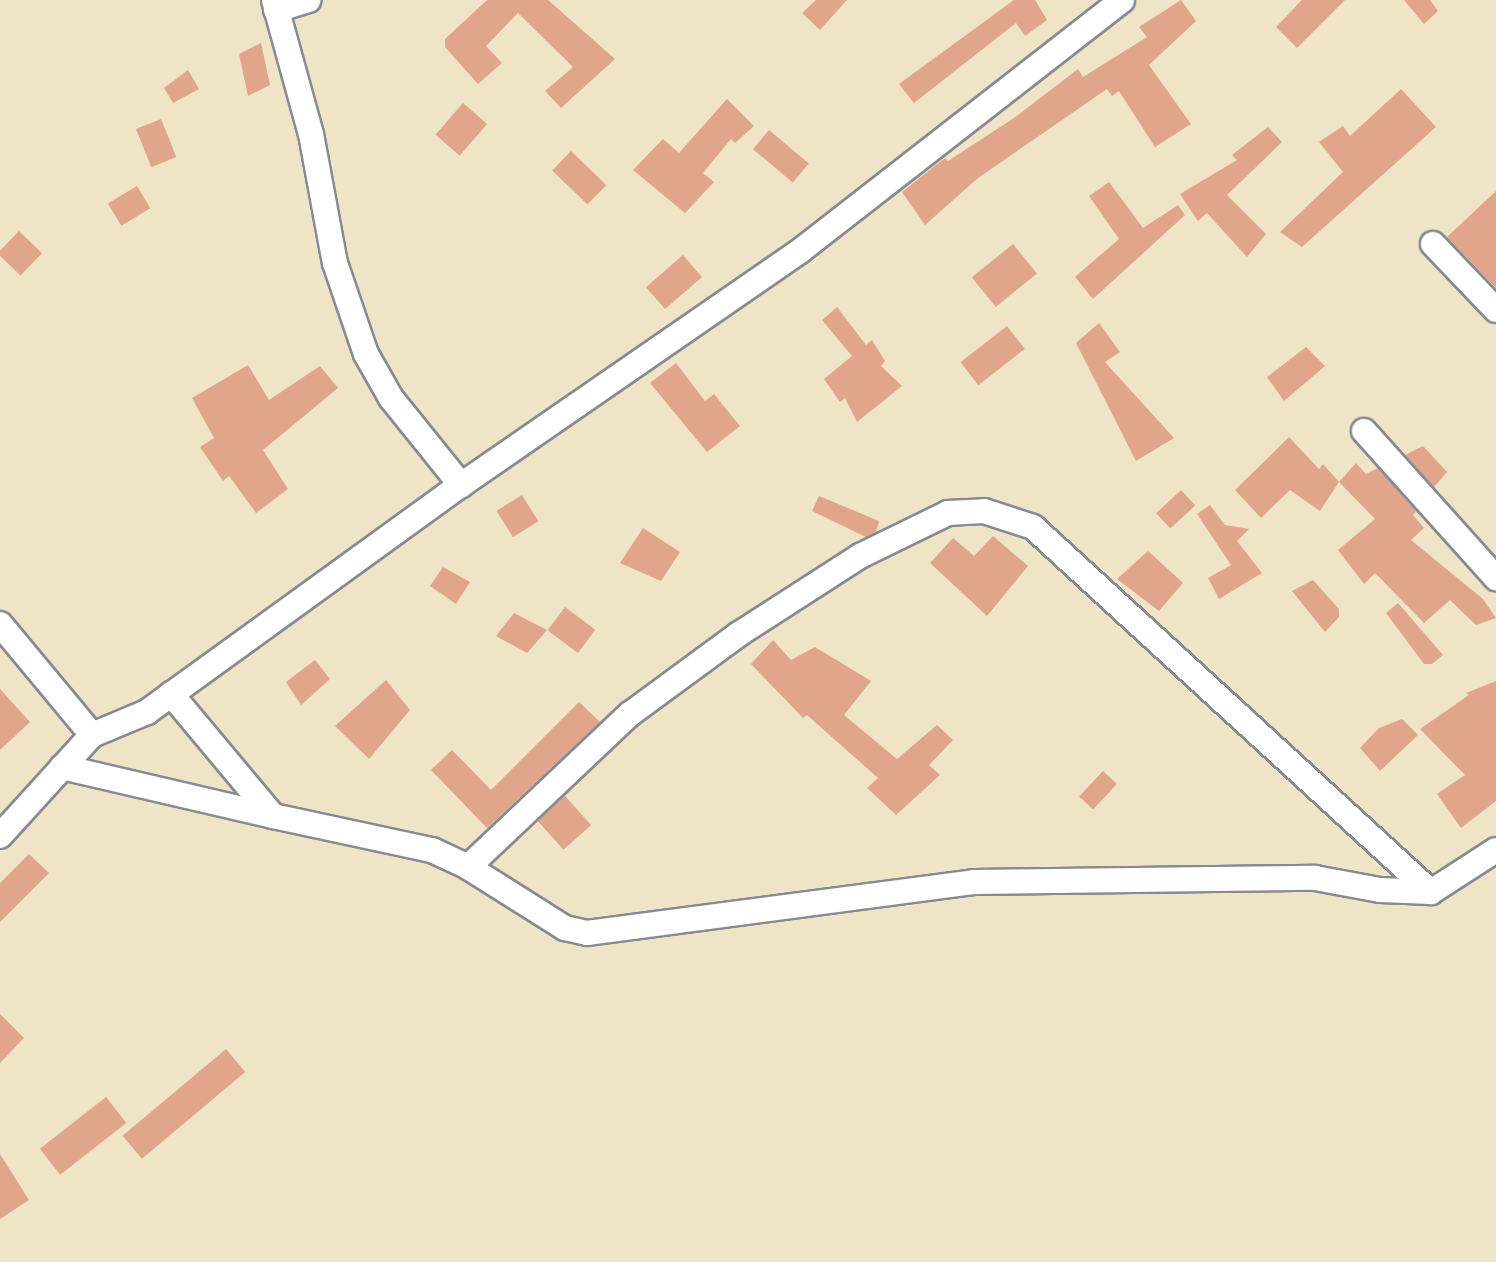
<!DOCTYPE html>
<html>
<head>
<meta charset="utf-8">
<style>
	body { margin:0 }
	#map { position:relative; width:1496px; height:1262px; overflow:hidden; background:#f0e4c7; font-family:"Libre Bodoni",serif }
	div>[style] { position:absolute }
	.building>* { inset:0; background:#e0a58b; transform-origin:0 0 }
	.roads { filter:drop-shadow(2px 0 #868a92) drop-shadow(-2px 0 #868a92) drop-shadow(0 2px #868a92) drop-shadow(0 -2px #868a92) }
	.street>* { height:24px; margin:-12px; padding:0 12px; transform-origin:12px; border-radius:12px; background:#fff }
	span { translate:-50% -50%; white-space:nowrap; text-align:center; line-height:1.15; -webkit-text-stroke:6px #fff; paint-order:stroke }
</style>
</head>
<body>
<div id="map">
	<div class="building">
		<i style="clip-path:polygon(487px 0,548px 0,615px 59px,561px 108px,545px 91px,573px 67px,518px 13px,486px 46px,502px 63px,478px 84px,445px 47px,445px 39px)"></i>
		<i style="clip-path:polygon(816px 0,847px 0,820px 30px,802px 13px)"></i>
		<i style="clip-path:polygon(1014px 0,1035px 0,1047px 20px,1025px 36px,1016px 23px,914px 103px,899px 84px)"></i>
		<i style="clip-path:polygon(1181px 0,1196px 21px,1149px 65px,1191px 124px,1155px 147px,1119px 91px,1112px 96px,1107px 89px,978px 178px,925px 225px,902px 192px,945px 158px,948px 161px,1014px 118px,1078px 69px,1083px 77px,1147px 37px,1139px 27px)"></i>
		<i style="clip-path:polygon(1302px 0,1345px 0,1297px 48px,1276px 27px)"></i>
		<i style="clip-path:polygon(1404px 0,1430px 0,1438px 11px,1424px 24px)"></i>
		<i style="clip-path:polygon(261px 43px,270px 85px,248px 96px,239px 54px)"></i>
		<i style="clip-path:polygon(188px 70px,199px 89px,173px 103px,164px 88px)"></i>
		<i style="clip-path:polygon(1401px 89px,1436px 127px,1302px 247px,1280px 232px,1343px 172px,1319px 142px,1343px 126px,1350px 136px)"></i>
		<i style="clip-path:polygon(727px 99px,754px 126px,735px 143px,731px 139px,703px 173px,714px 182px,685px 213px,633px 170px,663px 139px,679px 153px)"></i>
		<i style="left:463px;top:103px;width:32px;height:42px;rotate:41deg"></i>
		<i style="left:161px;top:119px;width:41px;height:27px;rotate:68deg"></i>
		<i style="clip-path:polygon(1268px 127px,1282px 142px,1227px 195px,1266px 234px,1247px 257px,1207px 213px,1198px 221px,1180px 194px,1237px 160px,1232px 155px)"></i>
		<i style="left:769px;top:130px;width:52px;height:25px;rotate:40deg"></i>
		<i style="left:571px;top:151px;width:49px;height:27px;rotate:44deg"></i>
		<i style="clip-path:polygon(1109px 182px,1143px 228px,1178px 205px,1185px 215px,1093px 299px,1075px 277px,1119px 239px,1089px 196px)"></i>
		<i style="left:137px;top:186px;width:26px;height:34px;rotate:59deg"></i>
		<i style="clip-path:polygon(1496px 191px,1496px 288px,1447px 237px)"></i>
		<i style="left:19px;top:231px;width:32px;height:31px;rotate:44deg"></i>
		<i style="left:1013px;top:244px;width:38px;height:53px;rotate:51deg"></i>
		<i style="left:683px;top:255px;width:29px;height:49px;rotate:49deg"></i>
		<i style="clip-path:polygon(837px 307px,866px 345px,872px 340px,885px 361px,881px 366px,902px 386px,857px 422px,845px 398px,840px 402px,824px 379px,852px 356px,822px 320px)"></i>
		<i style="clip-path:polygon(1099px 323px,1120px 352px,1105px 362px,1174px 438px,1136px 461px,1076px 343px)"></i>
		<i style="left:1007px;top:326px;width:29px;height:59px;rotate:52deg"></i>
		<i style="clip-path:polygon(1306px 347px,1325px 366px,1284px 401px,1267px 377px)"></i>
		<i style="clip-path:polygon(676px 363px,705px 401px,714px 394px,740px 426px,707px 452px,650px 383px)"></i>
		<i style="clip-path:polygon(248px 365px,269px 400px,320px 366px,338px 388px,263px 450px,288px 489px,256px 513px,229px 476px,223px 481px,200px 447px,214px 438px,192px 398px)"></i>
		<i style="clip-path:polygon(1289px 437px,1319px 469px,1323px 464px,1339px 482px,1320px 511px,1290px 490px,1261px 518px,1235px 490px)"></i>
		<i style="clip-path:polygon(1423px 446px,1447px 472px,1434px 487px,1405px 455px)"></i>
		<i style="clip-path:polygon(1356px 463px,1366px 474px,1378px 468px,1416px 511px,1413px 515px,1424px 528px,1411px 540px,1483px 599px,1496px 618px,1476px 625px,1450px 600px,1424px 623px,1375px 573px,1364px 584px,1338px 550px,1375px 519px,1339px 482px)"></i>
		<i style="left:1181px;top:490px;width:21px;height:34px;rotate:47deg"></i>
		<i style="left:522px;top:495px;width:31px;height:30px;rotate:58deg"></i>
		<i style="clip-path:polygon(819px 496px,879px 521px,876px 532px,866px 537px,812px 511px)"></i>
		<i style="clip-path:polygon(1210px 505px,1225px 525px,1249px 529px,1237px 541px,1262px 573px,1219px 599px,1208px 578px,1231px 565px,1197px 514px)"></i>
		<i style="clip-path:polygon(643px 528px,680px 552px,661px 581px,620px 563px)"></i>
		<i style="clip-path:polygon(993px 536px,1028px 566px,987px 616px,930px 563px,953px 538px,974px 556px)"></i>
		<i style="clip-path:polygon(1148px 551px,1183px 583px,1159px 611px,1117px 579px)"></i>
		<i style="clip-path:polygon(443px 567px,470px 582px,456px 604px,430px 586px)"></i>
		<i style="clip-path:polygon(1313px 580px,1339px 609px,1339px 617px,1325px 632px,1292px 591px)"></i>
		<i style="clip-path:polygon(1398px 603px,1443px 655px,1432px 664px,1424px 664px,1386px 613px)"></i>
		<i style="left:565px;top:607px;width:38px;height:29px;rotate:37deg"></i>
		<i style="clip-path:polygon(514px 613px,547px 630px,527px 653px,496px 636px)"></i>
		<i style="clip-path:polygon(773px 640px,791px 660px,815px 647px,871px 681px,844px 715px,897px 759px,937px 725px,953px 740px,929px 765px,940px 775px,896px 815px,867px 788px,878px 778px,807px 715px,803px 718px,751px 664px)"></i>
		<i style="clip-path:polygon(315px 660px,330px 679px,301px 705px,286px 682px)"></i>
		<i style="clip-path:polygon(386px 680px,410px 710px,369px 759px,335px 726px)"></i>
		<i style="clip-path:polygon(1496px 681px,1496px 801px,1461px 828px,1437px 794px,1465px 775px,1420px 729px,1469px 695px,1466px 693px)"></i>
		<i style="clip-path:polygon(0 689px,30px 722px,0 750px)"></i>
		<i style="clip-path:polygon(579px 702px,600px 722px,487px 828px,431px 770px,452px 750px,491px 790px)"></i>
		<i style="clip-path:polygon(1402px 719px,1418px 735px,1380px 771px,1360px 748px,1379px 728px)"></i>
		<i style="left:1103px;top:771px;width:19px;height:35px;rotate:43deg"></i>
		<i style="left:565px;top:796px;width:39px;height:37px;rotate:48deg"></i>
		<i style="clip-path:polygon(29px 854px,49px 873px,0 922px,0 883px)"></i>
		<i style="clip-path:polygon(0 1014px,24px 1038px,0 1063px)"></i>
		<i style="left:226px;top:1049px;width:30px;height:135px;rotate:50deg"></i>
		<i style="left:106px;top:1097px;width:33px;height:84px;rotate:52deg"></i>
		<i style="clip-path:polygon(0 1154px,29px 1200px,0 1219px)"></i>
	</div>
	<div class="roads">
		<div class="street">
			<i style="left:274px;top:0;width:139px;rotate:74.6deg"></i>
			<i style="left:311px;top:134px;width:131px;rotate:79.5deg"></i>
			<i style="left:335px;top:263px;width:96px;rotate:71.2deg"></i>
			<i style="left:366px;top:354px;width:51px;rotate:60.4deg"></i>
			<i style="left:391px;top:398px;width:112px;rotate:51.2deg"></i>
			<i style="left:276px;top:10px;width:34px;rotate:-17deg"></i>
			<i style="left:1433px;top:244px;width:91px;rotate:46.3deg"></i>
			<i style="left:1364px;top:431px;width:198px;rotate:48.1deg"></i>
			<i style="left:0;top:624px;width:144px;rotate:50.3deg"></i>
			<i style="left:171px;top:694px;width:159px;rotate:50.1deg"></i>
			<i style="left:273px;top:816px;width:163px;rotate:12.1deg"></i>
			<i style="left:432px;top:850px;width:40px;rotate:25deg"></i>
			<i style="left:468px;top:867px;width:115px;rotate:32.2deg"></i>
			<i style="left:565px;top:928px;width:23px;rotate:13deg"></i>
			<i style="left:587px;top:933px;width:390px;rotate:-7.5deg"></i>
			<i style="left:974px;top:882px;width:341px;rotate:-0.7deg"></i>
			<i style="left:1315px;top:878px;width:66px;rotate:10.5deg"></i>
			<i style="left:1380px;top:890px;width:51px;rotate:2.2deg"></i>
			<i style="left:62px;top:767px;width:217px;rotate:13.1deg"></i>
			<i style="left:0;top:836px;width:137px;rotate:-47.7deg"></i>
			<i style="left:92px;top:735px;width:60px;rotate:-22.7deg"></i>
			<i style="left:147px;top:712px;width:387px;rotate:-35.9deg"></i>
			<i style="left:461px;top:485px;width:412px;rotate:-34.6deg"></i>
			<i style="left:800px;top:251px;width:408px;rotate:-37.9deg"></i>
			<i style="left:468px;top:867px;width:223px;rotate:-43.4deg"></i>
			<i style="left:630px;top:714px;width:135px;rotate:-36.3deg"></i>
			<i style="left:739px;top:634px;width:144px;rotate:-32.8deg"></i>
			<i style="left:860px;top:556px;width:98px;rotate:-26deg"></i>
			<i style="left:948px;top:513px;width:36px;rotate:-3deg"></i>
			<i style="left:984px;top:511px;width:52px;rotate:18.1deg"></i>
			<i style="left:1033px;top:527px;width:540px;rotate:42.52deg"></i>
			<i style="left:1431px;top:892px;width:77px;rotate:-32.9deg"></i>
		</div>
	</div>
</div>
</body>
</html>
